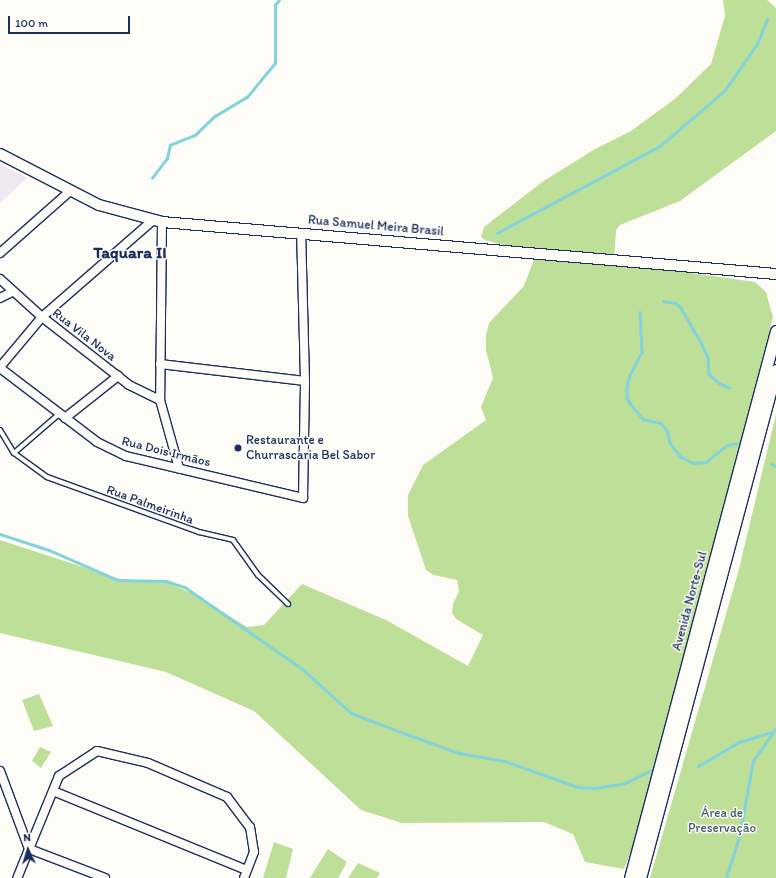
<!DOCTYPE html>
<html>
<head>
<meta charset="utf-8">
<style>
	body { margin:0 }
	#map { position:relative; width:776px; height:878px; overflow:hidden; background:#fdfcf7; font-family:Itim,sans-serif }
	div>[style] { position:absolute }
	.built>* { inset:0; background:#efe8f2 }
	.green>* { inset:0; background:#bedf98 }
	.stream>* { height:2.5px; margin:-1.25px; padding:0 1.25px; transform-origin:1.25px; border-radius:1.25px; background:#82d3dc }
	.roads { filter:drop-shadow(1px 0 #1b2f5e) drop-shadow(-1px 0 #1b2f5e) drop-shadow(0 1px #1b2f5e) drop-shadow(0 -1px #1b2f5e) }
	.service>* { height:4px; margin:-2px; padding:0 2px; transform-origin:2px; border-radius:2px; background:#fdfcf7 }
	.minor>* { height:8px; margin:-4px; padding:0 4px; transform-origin:4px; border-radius:4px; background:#fdfcf7 }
	.tertiary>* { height:10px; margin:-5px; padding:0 5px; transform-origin:5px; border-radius:5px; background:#fdfcf7 }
	.secondary>* { height:11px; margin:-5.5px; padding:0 5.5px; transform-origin:5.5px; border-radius:5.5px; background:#fdfcf7 }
	.dots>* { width:11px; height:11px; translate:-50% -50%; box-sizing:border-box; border:2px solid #fdfcf7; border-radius:50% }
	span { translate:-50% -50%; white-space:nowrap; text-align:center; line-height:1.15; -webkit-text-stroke:3px #fdfcf7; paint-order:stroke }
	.street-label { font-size:13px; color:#1b2f5e }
	.poi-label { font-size:13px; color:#1b2f5e }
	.left { translate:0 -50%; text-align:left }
	.park-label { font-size:13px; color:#445b6c }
	.district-label { font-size:17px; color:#1b2f5e; font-weight:700 }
	.north { position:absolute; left:8px; top:830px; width:40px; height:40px; -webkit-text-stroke:3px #fdfcf7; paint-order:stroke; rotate:356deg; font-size:11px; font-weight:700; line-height:16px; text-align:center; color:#1b2f5e }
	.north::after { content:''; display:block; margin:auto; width:14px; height:18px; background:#1b2f5e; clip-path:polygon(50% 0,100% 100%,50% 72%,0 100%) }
	.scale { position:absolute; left:8px; top:16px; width:122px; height:18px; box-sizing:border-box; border:2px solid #1b2f5e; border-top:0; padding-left:5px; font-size:12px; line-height:14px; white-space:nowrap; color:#1b2f5e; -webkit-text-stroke:3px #fdfcf7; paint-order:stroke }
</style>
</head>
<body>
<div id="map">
	<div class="built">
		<i style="clip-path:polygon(0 164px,27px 178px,0 203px)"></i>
	</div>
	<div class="green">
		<i style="clip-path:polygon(723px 0,767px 0,776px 8px,776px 131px,680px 201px,620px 225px,616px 230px,614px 262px,755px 282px,766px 292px,773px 317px,638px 834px,624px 869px,585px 862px,573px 834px,544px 822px,402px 823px,361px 810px,254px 711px,166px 672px,0 633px,0 540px,120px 579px,168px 583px,194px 594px,247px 627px,264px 625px,302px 584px,386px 620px,468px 666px,483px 635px,456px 619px,452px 613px,453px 604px,459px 591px,457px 580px,434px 575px,426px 570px,408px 516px,408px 495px,423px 465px,486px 420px,481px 407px,493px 378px,486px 350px,486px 335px,489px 323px,524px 286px,536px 254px,485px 240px,481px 237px,484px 227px,542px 182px,595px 149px,631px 131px,676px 98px,711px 64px,725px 16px)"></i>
		<i style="clip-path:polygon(776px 414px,776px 878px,650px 878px,739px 569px)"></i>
		<i style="clip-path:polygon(39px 694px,53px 726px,34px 731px,22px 700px)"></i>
		<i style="clip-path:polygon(40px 747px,51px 752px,41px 768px,32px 761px)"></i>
		<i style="clip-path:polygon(274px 842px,293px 849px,286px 878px,263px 878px)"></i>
		<i style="clip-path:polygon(328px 849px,347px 862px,338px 878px,310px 878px)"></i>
		<i style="clip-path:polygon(358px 863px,380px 873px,377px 878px,348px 878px)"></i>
	</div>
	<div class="stream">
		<i style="left:152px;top:178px;width:25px;rotate:-53deg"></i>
		<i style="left:167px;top:158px;width:13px;rotate:-77deg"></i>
		<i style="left:170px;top:145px;width:27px;rotate:-22deg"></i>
		<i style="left:195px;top:135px;width:28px;rotate:-44deg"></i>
		<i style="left:215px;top:116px;width:37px;rotate:-31deg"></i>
		<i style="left:247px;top:97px;width:44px;rotate:-50.5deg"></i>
		<i style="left:275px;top:63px;width:58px;rotate:-90deg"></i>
		<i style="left:275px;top:5px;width:6px;rotate:-51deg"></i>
		<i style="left:497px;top:233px;width:185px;rotate:-28.1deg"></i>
		<i style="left:660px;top:146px;width:86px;rotate:-40.7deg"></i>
		<i style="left:725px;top:90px;width:56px;rotate:-55.2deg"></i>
		<i style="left:757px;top:44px;width:27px;rotate:-68deg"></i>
		<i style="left:663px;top:301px;width:13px;rotate:9deg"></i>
		<i style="left:676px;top:303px;width:7px;rotate:45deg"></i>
		<i style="left:681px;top:308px;width:39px;rotate:60deg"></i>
		<i style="left:701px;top:342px;width:17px;rotate:66deg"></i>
		<i style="left:708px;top:358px;width:16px;rotate:86deg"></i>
		<i style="left:709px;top:374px;width:13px;rotate:42deg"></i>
		<i style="left:719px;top:383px;width:12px;rotate:24deg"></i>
		<i style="left:640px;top:312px;width:40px;rotate:87.1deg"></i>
		<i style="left:642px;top:352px;width:27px;rotate:117deg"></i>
		<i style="left:630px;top:376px;width:11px;rotate:105deg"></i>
		<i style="left:627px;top:387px;width:11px;rotate:90deg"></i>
		<i style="left:627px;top:398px;width:6px;rotate:59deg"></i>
		<i style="left:630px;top:403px;width:21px;rotate:51deg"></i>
		<i style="left:643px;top:419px;width:18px;rotate:13deg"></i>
		<i style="left:661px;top:423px;width:11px;rotate:52deg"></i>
		<i style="left:668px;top:432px;width:11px;rotate:80deg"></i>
		<i style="left:670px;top:443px;width:18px;rotate:52deg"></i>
		<i style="left:681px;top:457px;width:14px;rotate:25deg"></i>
		<i style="left:694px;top:463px;width:12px;rotate:-5deg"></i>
		<i style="left:706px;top:462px;width:27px;rotate:-39deg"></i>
		<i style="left:727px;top:445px;width:11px;rotate:-10deg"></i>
		<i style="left:771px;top:464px;width:5px;rotate:22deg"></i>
		<i style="left:0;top:534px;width:52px;rotate:18.1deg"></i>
		<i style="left:49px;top:550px;width:75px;rotate:23.5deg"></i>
		<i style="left:118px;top:580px;width:48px;rotate:1.2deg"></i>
		<i style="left:166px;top:581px;width:20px;rotate:18deg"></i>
		<i style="left:185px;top:587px;width:145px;rotate:34.9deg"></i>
		<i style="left:304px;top:670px;width:64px;rotate:42.5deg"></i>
		<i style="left:351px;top:713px;width:57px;rotate:20.7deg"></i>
		<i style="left:404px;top:733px;width:59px;rotate:20deg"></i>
		<i style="left:459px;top:753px;width:47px;rotate:9.9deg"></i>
		<i style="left:505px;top:761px;width:77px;rotate:19.6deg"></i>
		<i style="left:578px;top:787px;width:17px;rotate:3deg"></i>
		<i style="left:595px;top:788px;width:30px;rotate:-9deg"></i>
		<i style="left:625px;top:783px;width:28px;rotate:-26deg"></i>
		<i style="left:698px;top:766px;width:48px;rotate:-30.3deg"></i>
		<i style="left:739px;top:742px;width:34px;rotate:-17deg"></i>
		<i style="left:726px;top:878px;width:43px;rotate:-72.4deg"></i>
		<i style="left:739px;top:837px;width:77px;rotate:-79.6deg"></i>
		<i style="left:753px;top:761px;width:40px;rotate:-55.1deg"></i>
	</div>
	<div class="roads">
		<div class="service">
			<i style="left:0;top:430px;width:27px;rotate:59deg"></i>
			<i style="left:14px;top:453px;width:41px;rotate:36deg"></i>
			<i style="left:47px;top:477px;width:162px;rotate:19.9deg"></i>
			<i style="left:199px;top:532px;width:35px;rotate:13deg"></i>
			<i style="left:233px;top:540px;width:43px;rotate:54.5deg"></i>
			<i style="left:258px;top:575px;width:42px;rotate:44deg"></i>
			<i style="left:14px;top:453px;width:60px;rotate:-40.9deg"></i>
		</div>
		<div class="minor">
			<i style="left:162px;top:222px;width:178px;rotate:90.6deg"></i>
			<i style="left:160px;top:400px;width:71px;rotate:74.4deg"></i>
			<i style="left:0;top:253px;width:94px;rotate:-41.5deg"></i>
			<i style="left:0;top:279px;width:57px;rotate:42.1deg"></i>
			<i style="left:42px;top:317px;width:110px;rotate:38deg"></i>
			<i style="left:129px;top:385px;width:34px;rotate:26deg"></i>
			<i style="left:0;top:298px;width:13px;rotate:-27deg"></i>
			<i style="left:160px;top:364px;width:146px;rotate:6.7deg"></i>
			<i style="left:0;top:367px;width:65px;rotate:-50deg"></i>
			<i style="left:42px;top:317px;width:147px;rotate:-41.1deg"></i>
			<i style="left:0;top:368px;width:122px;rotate:37.3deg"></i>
			<i style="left:97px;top:442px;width:32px;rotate:26deg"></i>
			<i style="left:126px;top:456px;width:182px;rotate:13.3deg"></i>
			<i style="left:303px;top:498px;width:117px;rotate:-89deg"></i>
			<i style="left:305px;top:381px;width:148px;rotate:-91.5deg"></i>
			<i style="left:65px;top:418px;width:68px;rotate:-38.4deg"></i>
			<i style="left:0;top:771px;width:83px;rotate:69.6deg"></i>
			<i style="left:29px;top:849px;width:31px;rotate:112deg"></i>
			<i style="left:53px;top:791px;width:209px;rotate:22.2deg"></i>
			<i style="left:105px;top:878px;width:81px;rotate:-159.1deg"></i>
			<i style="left:29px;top:849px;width:79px;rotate:-67.7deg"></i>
			<i style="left:59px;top:776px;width:45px;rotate:-33.3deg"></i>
			<i style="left:97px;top:751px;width:52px;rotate:13.2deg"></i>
			<i style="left:148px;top:763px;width:86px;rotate:23.3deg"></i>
			<i style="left:227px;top:797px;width:38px;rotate:53deg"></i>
			<i style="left:250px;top:827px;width:25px;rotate:81deg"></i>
			<i style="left:254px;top:852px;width:28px;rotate:111deg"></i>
		</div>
		<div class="tertiary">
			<i style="left:0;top:154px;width:111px;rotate:27.3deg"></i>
			<i style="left:99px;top:205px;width:65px;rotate:15.1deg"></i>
			<i style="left:162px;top:222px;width:616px;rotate:4.84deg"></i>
		</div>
		<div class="secondary">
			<i style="left:630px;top:878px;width:566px;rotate:-75.06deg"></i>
			<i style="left:640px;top:878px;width:526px;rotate:-75.01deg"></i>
		</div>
	</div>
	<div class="dots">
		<i style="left:238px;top:448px;background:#1b2f5e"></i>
	</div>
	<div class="street-label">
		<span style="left:376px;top:226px;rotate:5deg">Rua Samuel Meira Brasil</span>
		<span style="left:84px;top:335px;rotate:38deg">Rua Vila Nova</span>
		<span style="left:166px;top:452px;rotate:14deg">Rua Dois Irmãos</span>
		<span style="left:150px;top:505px;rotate:20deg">Rua Palmeirinha</span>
		<span style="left:690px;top:601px;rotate:-75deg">Avenida Norte-Sul</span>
	</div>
	<div class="poi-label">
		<span class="left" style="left:246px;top:448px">Restaurante e<br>Churrascaria Bel Sabor</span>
	</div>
	<div class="park-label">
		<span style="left:722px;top:821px">Área de<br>Preservação</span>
	</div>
	<div class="district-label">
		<span style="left:130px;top:253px">Taquara II</span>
	</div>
	<div class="north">N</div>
	<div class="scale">100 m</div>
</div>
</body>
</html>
